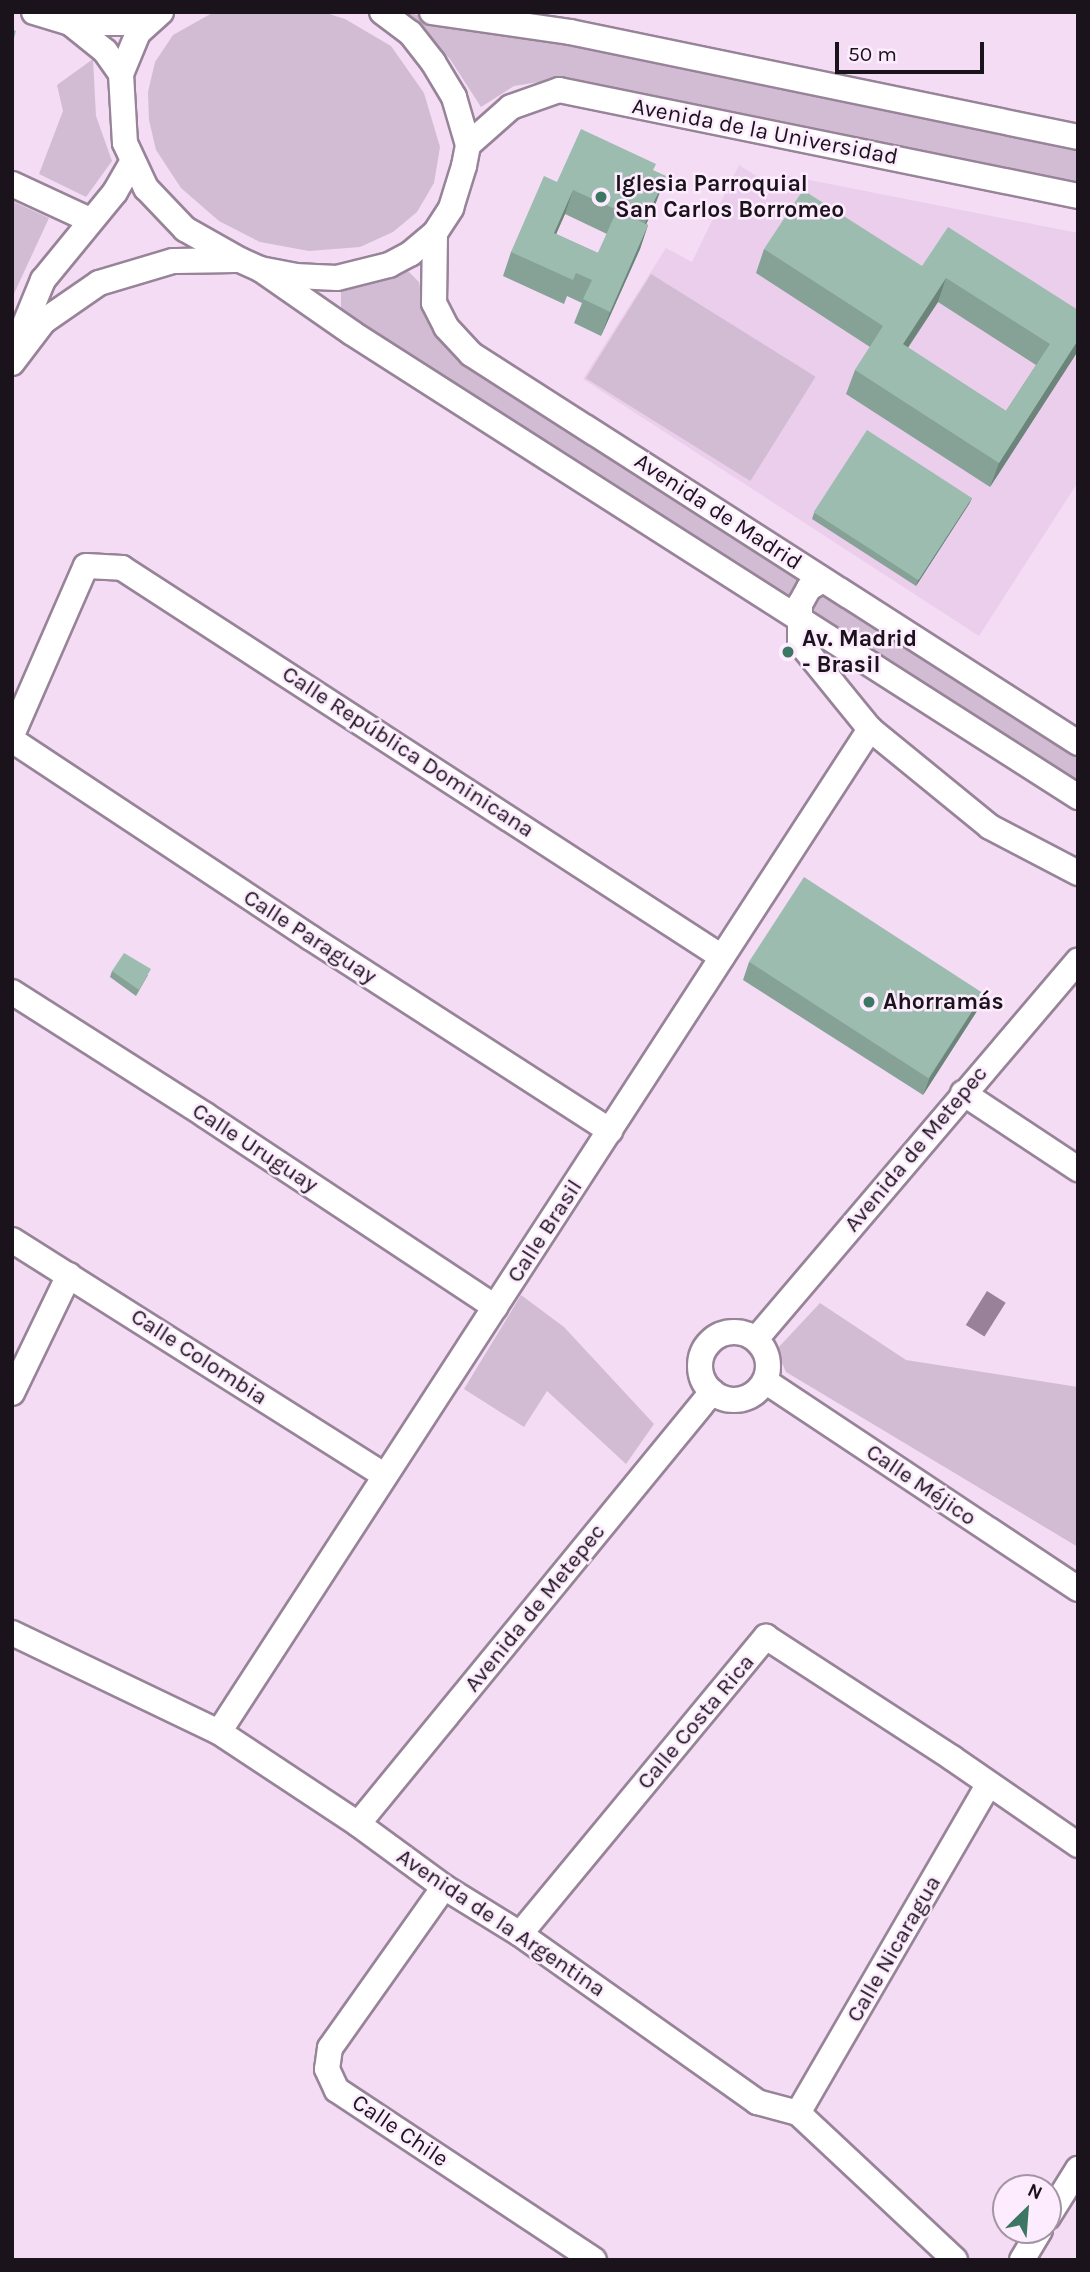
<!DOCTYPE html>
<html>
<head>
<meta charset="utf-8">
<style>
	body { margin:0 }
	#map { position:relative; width:1090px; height:2272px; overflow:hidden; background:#f3dcf4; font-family:Karla,sans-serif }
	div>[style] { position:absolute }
	.built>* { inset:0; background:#eaceeb }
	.green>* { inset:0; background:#d2bcd3; transform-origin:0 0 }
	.water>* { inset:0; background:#99819a; transform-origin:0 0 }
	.roads { filter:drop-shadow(2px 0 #988499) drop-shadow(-2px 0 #988499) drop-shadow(0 2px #988499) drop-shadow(0 -2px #988499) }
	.minor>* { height:24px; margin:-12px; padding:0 12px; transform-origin:12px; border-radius:12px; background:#fff }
	.minor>.ring { margin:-12px; padding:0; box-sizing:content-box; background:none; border:24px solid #fff; border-radius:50% }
	.wall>* { inset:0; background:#86a296 }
	.shaded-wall>* { inset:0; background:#6d847a }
	.building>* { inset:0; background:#9cbcaf; transform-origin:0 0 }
	.dots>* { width:19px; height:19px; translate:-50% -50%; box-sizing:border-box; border:4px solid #fdebfe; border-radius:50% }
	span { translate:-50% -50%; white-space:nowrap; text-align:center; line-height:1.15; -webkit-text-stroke:5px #fdebfe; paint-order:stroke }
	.street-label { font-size:23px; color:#1b131b }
	.poi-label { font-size:23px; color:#1b131b; font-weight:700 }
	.left { translate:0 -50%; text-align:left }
	.frame { position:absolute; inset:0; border:14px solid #1b131b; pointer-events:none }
	.north { position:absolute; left:992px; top:2174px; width:70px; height:70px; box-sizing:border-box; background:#fdebfe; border:2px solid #a395a3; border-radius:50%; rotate:25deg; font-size:19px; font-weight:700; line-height:28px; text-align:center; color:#1b131b }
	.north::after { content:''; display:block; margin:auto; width:24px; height:32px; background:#3b7762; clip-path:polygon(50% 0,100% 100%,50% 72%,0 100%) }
	.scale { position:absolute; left:835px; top:42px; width:149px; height:32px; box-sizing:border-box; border:4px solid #1b131b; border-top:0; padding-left:9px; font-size:21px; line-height:24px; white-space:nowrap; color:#1b131b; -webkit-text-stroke:5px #fdebfe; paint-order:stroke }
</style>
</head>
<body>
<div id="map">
	<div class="built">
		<i style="clip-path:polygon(739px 165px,775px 188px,784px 175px,1078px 233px,1078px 482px,979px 636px,583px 379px,666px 248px,692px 262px)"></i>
	</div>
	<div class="green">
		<i style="clip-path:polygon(214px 12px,323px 12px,345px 19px,391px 46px,424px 93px,440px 147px,434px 183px,417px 212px,393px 232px,360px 247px,309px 251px,260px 242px,219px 221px,181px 188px,156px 150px,149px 120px,148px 92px,155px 62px,173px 35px)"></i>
		<i style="clip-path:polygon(403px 12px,1078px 150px,1078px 188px,545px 81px,514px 86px,481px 107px,450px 59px)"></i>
		<i style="clip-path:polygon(93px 59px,96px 116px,112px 161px,86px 197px,39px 174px,63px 111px,57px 85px)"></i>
		<i style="clip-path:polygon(12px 201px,49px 218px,12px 298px)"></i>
		<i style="clip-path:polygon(408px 271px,419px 282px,426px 317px,455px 357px,1078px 756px,1078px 785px,341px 314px,341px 289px)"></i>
		<i style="left:651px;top:274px;width:194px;height:123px;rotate:32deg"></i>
		<i style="clip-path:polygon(521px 1295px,564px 1327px,654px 1424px,626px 1464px,547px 1391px,524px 1427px,464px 1389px)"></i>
		<i style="clip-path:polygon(820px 1303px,906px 1360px,1078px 1387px,1078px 1547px,786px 1372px,776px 1350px)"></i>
	</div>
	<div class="water">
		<i style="left:987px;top:1291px;width:22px;height:40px;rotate:32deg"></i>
	</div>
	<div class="roads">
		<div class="minor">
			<i style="left:34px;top:12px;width:38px;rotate:17deg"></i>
			<i style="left:70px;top:23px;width:51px"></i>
			<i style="left:121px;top:23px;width:31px;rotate:-9deg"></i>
			<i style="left:161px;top:12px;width:31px;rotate:138deg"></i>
			<i style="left:138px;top:33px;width:44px;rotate:112.5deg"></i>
			<i style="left:121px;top:74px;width:69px;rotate:86.7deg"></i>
			<i style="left:125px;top:143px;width:50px;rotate:65deg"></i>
			<i style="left:146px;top:188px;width:57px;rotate:46.4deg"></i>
			<i style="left:185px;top:229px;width:63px;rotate:29.4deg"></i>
			<i style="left:240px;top:260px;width:22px;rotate:24deg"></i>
			<i style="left:260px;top:269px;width:36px;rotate:11deg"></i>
			<i style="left:295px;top:276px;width:42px;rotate:2.7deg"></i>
			<i style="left:337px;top:278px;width:54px;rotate:-14deg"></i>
			<i style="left:389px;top:265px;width:24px;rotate:-28deg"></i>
			<i style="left:410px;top:254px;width:33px;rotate:-40deg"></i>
			<i style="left:435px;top:233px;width:30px;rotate:-57deg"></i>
			<i style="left:451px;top:208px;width:44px;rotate:-72.8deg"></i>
			<i style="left:464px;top:166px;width:21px;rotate:-79deg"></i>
			<i style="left:468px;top:145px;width:50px;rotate:-106.3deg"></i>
			<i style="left:454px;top:97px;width:41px;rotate:-121deg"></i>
			<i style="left:433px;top:62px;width:37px;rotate:-128deg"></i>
			<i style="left:410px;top:33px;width:35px;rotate:-143deg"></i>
			<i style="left:432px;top:12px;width:139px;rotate:8.2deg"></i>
			<i style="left:570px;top:32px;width:519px;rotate:11.68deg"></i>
			<i style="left:70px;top:23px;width:45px;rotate:38.7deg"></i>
			<i style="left:105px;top:51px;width:28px;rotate:55deg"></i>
			<i style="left:468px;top:145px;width:57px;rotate:-41.5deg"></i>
			<i style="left:511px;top:107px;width:51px;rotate:-19.5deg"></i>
			<i style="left:559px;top:90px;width:530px;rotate:11.54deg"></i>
			<i style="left:12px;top:184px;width:86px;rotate:24.8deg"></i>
			<i style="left:435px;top:233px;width:70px;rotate:90.8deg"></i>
			<i style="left:434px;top:303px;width:27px;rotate:63deg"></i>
			<i style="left:446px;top:327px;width:37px;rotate:47deg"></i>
			<i style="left:471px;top:354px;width:721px;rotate:32.65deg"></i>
			<i style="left:260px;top:269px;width:112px;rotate:34.8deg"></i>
			<i style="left:352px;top:333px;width:862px;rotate:32.58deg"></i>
			<i style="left:17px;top:343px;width:68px;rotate:-67.6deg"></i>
			<i style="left:43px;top:280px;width:114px;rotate:-50.7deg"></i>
			<i style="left:115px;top:192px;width:34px;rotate:-60deg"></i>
			<i style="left:12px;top:363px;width:53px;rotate:-52.7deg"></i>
			<i style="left:44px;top:321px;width:67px;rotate:-34.6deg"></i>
			<i style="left:99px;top:283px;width:77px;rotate:-16.6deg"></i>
			<i style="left:173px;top:261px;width:65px;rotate:-0.9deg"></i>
			<i style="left:823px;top:580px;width:16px;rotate:150deg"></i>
			<i style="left:809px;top:588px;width:18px;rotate:119deg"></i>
			<i style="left:800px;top:604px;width:39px;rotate:90deg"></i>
			<i style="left:800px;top:643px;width:111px;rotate:50.9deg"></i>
			<i style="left:870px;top:729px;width:155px;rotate:39.2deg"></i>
			<i style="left:990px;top:827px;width:99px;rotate:27.6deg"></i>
			<i style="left:12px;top:735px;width:184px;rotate:-66.4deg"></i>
			<i style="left:86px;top:566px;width:36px;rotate:3deg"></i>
			<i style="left:122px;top:568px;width:715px;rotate:32.96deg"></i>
			<i style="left:12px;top:740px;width:359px;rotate:33.5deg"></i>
			<i style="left:311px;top:938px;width:356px;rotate:32.8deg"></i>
			<i style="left:12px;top:992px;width:229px;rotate:32.5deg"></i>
			<i style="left:205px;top:1115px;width:348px;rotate:33.5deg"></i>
			<i style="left:963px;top:1093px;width:138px;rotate:33.5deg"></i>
			<i style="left:12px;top:1240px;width:441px;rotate:32.3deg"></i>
			<i class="ring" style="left:700px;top:1332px;width:44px;height:44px"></i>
			<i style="left:756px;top:1339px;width:497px;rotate:-49.6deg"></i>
			<i style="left:765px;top:1381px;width:376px;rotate:33.6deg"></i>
			<i style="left:12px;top:1393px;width:131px;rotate:-64.2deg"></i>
			<i style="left:12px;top:1633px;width:229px;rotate:25.6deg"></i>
			<i style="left:219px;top:1732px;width:167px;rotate:33.5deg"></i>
			<i style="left:358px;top:1824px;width:107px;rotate:36.2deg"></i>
			<i style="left:444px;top:1887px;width:89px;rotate:31.7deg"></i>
			<i style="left:520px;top:1934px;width:291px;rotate:35.3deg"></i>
			<i style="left:757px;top:2102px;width:42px;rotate:15deg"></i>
			<i style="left:798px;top:2113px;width:215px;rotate:43.1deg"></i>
			<i style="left:219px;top:1732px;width:1196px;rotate:-57.01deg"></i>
			<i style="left:358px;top:1824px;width:559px;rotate:-50.67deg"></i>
			<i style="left:444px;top:1887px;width:197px;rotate:125.3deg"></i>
			<i style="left:330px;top:2048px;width:21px;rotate:98deg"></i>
			<i style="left:327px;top:2069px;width:23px;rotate:65deg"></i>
			<i style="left:337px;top:2090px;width:308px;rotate:33.5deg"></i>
			<i style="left:520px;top:1934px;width:386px;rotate:-50.4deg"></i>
			<i style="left:766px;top:1637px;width:222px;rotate:33deg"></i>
			<i style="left:952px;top:1758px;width:153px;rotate:34.6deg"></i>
			<i style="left:798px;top:2113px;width:380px;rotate:-59.9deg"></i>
			<i style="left:1048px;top:2217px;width:57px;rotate:-58deg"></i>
			<i style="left:1022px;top:2260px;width:35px;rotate:-59deg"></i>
		</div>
	</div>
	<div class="wall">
		<i style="clip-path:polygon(evenodd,653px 170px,657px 200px,646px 224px,648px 225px,640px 249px,601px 336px,574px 323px,582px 303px,567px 296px,564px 304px,503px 276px,511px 252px,557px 182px,653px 170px,565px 214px,607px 234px,598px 253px,556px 234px,565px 214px)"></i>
		<i style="clip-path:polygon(evenodd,764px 249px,922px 266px,1078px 310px,1078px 351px,990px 487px,846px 394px,855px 370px,870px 347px,756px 273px,764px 249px,938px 302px,1036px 365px,1006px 411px,908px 348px,938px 302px)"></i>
		<i style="clip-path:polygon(972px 498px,969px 504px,916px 586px,812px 519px,814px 513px)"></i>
		<i style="clip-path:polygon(749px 962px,984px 993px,977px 1011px,923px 1095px,743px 980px)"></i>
		<i style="clip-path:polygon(112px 971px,148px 975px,136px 996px,110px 977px)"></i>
	</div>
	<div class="shaded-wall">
		<i style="clip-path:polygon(666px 176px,657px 200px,641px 236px,649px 212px)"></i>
		<i style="clip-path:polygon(573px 190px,565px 214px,546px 257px,554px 233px)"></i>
		<i style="clip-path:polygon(648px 225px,640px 249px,601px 336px,610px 312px)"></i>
		<i style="clip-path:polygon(946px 278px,938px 302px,894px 368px,903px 344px)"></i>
		<i style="clip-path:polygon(1078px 340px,1078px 351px,990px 487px,999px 463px)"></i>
		<i style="clip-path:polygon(972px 498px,969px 504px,916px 586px,918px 580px)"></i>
		<i style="clip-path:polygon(984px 993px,977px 1011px,923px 1095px,930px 1077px)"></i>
	</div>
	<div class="building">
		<i style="clip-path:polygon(12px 29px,16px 31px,12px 45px)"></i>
		<i style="clip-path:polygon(evenodd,581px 129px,656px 164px,653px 170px,666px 176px,649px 212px,636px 205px,631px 217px,648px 225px,610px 312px,583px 299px,592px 280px,576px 273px,573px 280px,511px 252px,544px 176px,557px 182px,581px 129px,573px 190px,617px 210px,598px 253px,554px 233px,573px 190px)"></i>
		<i style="clip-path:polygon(evenodd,803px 190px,922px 266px,948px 227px,1078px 310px,1078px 340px,999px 463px,855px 370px,883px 326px,764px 249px,803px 190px,946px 278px,1050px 344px,1006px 411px,903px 344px,946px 278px)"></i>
		<i style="left:867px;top:430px;width:125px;height:98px;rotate:33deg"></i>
		<i style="left:804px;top:877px;width:214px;height:101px;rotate:33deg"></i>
		<i style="clip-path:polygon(124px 953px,151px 969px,139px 990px,112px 971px)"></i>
	</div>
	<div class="dots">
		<i style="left:601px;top:197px;background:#3b7762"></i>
		<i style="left:788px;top:652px;background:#3b7762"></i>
		<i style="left:869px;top:1002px;background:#3b7762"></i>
	</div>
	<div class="street-label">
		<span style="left:765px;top:132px;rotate:11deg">Avenida de la Universidad</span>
		<span style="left:718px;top:512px;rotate:33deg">Avenida de Madrid</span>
		<span style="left:408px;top:752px;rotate:33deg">Calle República Dominicana</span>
		<span style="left:310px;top:937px;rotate:33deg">Calle Paraguay</span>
		<span style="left:255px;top:1148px;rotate:33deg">Calle Uruguay</span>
		<span style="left:916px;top:1149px;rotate:-50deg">Avenida de Metepec</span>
		<span style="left:545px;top:1231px;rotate:-57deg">Calle Brasil</span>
		<span style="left:199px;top:1357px;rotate:33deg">Calle Colombia</span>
		<span style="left:921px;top:1485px;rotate:34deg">Calle Méjico</span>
		<span style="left:535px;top:1608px;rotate:-51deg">Avenida de Metepec</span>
		<span style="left:696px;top:1722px;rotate:-50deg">Calle Costa Rica</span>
		<span style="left:501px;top:1923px;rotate:34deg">Avenida de la Argentina</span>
		<span style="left:894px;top:1949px;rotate:-60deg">Calle Nicaragua</span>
		<span style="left:400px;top:2131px;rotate:34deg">Calle Chile</span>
	</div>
	<div class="poi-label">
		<span class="left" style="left:615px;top:197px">Iglesia Parroquial<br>San Carlos Borromeo</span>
		<span class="left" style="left:802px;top:652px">Av. Madrid<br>- Brasil</span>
		<span class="left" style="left:883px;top:1002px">Ahorramás</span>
	</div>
	<div class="frame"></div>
	<div class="north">N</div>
	<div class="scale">50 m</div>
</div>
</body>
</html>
